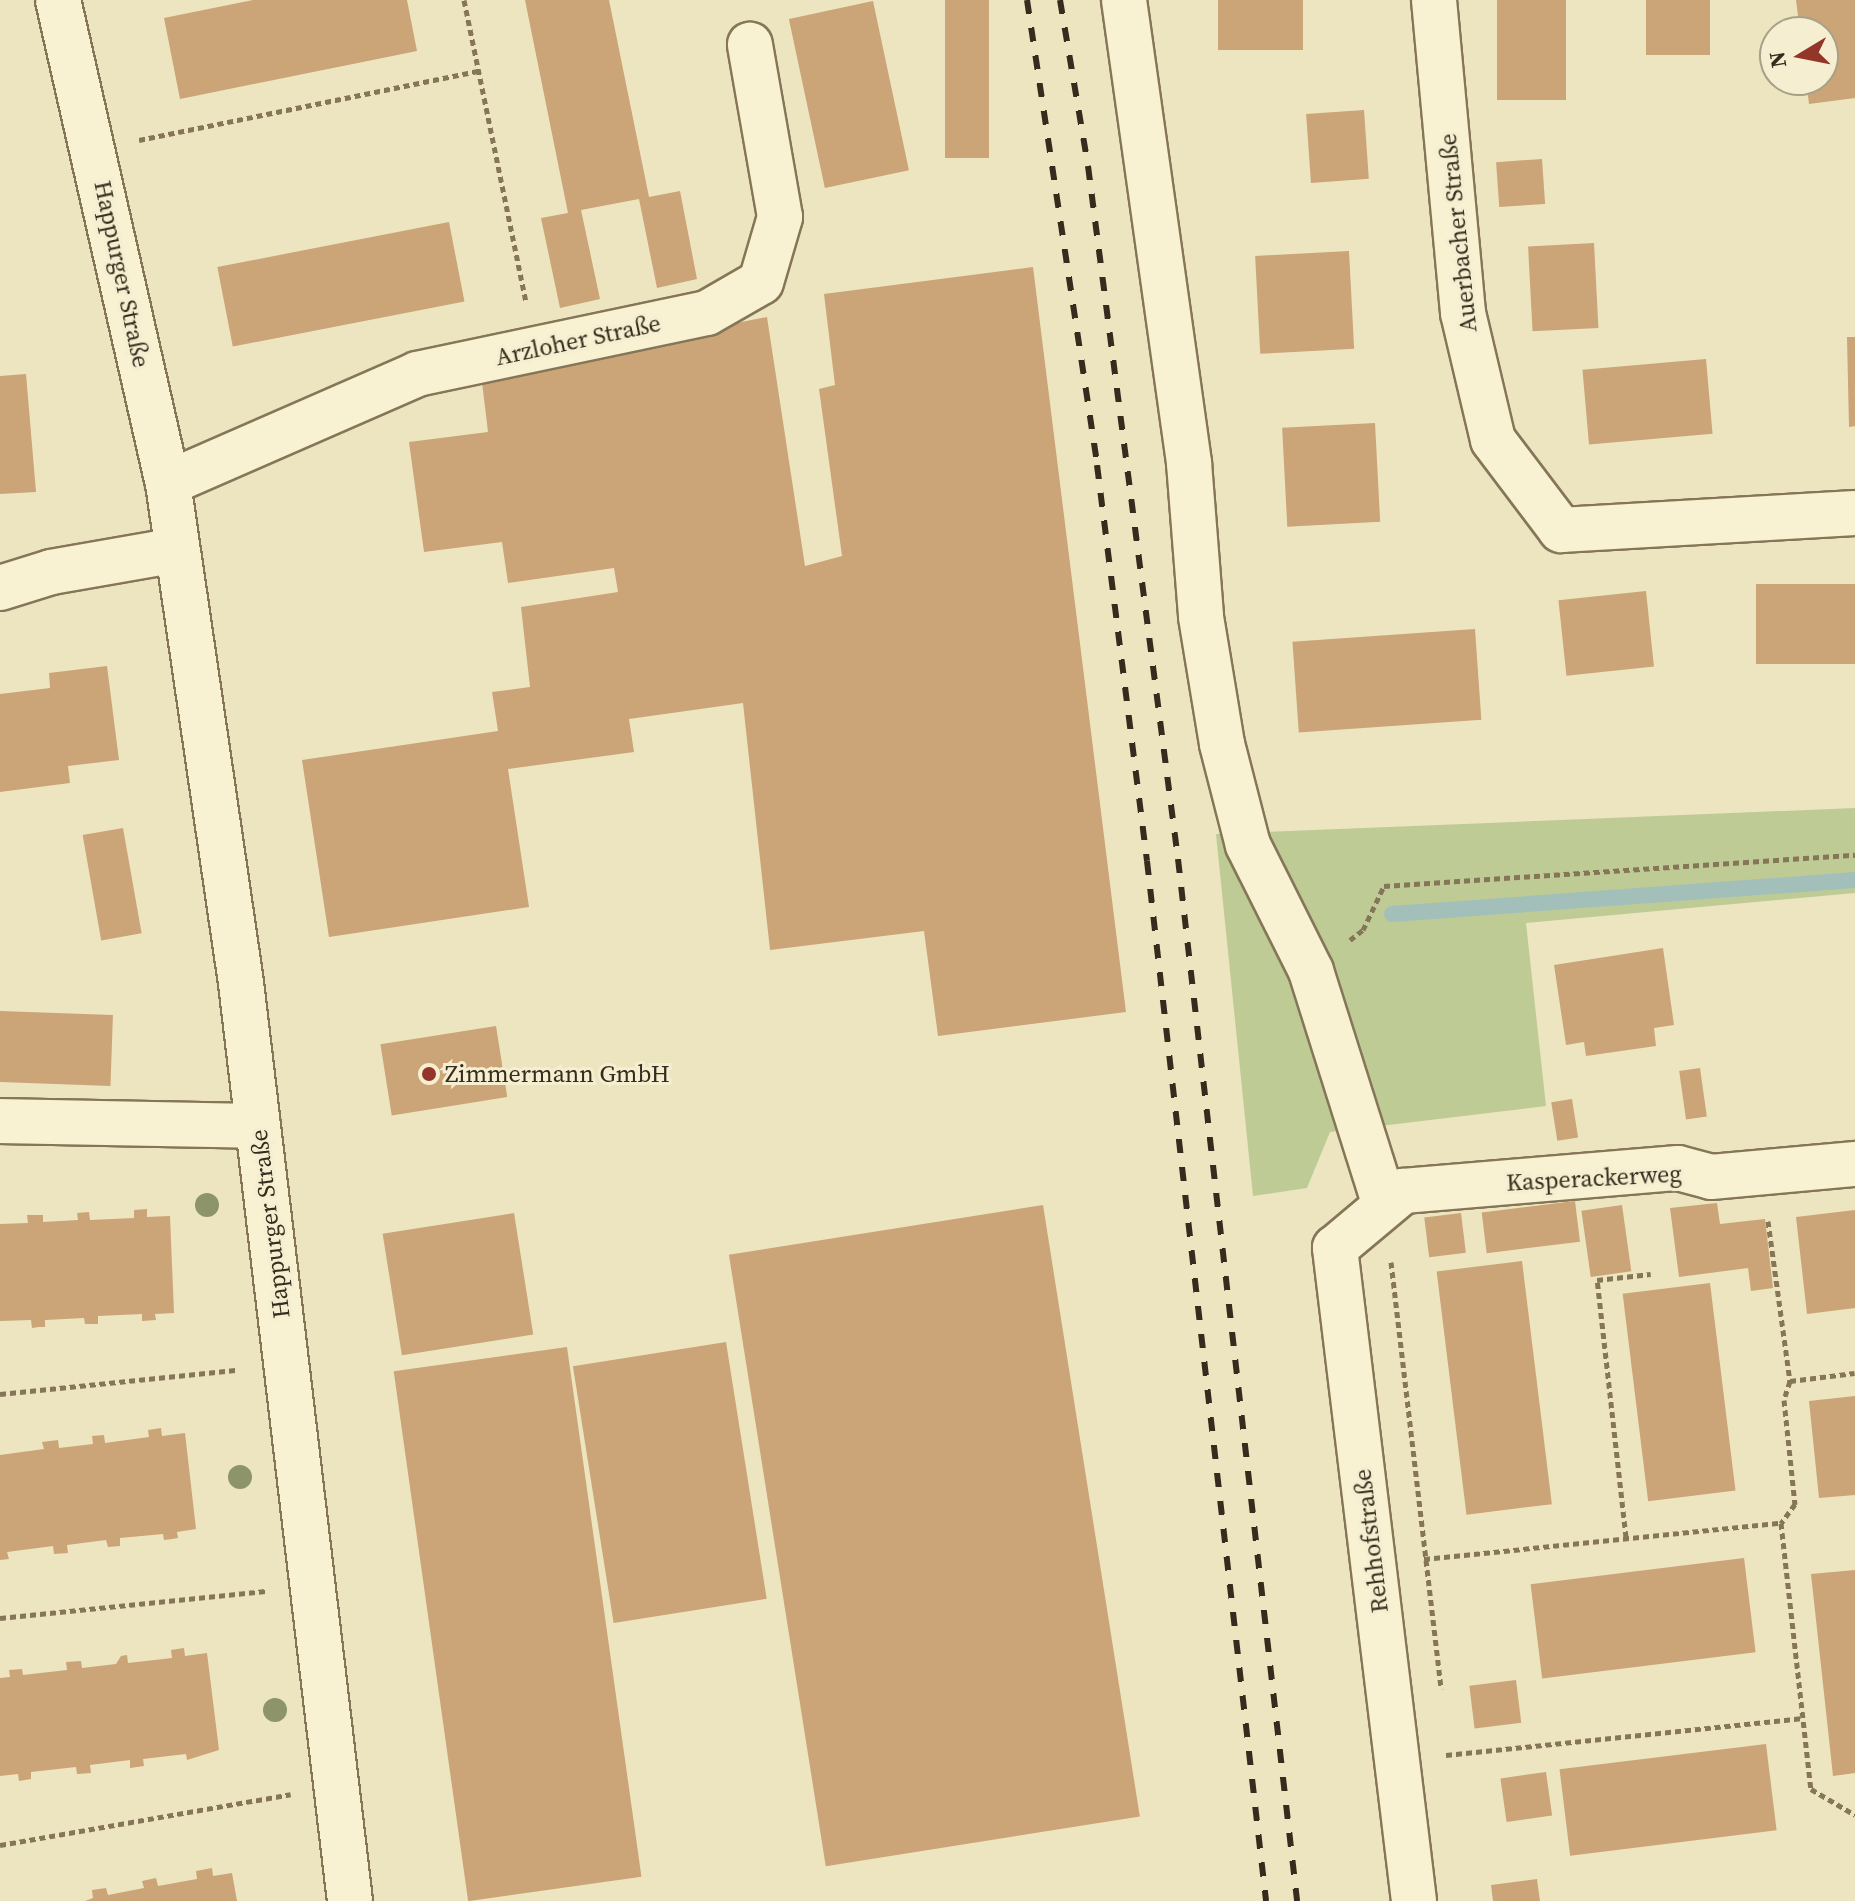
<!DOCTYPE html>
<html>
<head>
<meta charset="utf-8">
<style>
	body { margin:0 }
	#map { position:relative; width:1855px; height:1901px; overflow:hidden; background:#ede5c0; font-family:"Source Serif 4",serif }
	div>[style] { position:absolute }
	.green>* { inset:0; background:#becb95 }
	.stream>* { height:16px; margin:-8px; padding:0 8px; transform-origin:8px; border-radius:8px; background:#a3bfba }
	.building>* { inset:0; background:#cba477; transform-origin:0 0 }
	.path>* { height:5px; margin-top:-2.5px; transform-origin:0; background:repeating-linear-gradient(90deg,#867658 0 6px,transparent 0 10px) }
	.roads { filter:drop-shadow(2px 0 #867658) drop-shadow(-2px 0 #867658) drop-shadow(0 2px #867658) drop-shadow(0 -2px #867658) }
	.minor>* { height:44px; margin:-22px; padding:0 22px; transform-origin:22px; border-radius:22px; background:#f8f2d3 }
	.rail>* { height:6px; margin-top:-3px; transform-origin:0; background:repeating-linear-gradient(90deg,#362c1d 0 14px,transparent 0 28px) }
	.trees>* { width:24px; height:24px; margin:-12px; border-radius:50%; background:#8e946a }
	.dots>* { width:22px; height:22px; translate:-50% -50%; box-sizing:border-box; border:4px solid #f5eed0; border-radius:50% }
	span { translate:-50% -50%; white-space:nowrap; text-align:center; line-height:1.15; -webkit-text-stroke:6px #f5eed0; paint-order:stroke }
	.street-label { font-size:24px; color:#362c1d }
	.poi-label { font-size:24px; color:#362c1d }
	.left { translate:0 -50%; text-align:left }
	.north { position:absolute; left:1759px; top:16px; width:80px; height:80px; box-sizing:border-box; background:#f5eed0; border:2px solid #a9a088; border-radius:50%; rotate:260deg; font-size:22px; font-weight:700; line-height:32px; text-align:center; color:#362c1d }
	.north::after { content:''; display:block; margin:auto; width:28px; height:36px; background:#943529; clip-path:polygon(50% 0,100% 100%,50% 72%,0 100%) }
</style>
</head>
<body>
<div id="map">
	<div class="green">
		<i style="clip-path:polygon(1855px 808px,1855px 893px,1526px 923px,1546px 1106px,1330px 1132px,1307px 1188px,1253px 1196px,1216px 834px)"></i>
	</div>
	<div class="stream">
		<i style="left:1392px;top:914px;width:464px;rotate:-4.2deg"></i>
	</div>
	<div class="building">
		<i style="clip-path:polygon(253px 0,407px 0,417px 51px,180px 99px,164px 18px)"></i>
		<i style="clip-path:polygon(525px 0,609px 0,649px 197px,680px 191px,697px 279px,657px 288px,639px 199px,581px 210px,600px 299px,560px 308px,541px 218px,568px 213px)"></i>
		<i style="left:945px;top:0;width:44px;height:158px"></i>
		<i style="left:1218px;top:0;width:85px;height:50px"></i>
		<i style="left:1497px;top:0;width:69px;height:100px"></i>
		<i style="left:1646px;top:0;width:64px;height:55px"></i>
		<i style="clip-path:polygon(1796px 0,1855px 0,1855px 98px,1809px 104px,1806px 80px,1823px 80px,1823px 32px,1800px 32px)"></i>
		<i style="left:873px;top:1px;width:173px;height:86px;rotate:78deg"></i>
		<i style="left:1364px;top:110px;width:69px;height:58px;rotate:86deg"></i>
		<i style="left:1542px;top:159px;width:45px;height:46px;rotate:86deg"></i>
		<i style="left:449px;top:222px;width:81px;height:236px;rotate:79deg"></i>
		<i style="left:1594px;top:243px;width:85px;height:66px;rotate:87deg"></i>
		<i style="left:1349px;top:251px;width:98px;height:94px;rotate:87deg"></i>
		<i style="clip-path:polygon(1033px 267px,1126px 1012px,938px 1036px,924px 931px,770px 950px,743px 703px,629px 719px,634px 752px,508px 769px,529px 907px,329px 937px,302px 760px,498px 731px,492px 692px,530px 687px,521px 607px,618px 592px,614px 568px,508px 583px,502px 542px,424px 552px,409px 442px,488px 432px,481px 374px,767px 317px,805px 566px,842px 556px,819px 389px,835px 385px,824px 294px)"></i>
		<i style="clip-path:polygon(1847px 337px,1855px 337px,1855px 426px,1849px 427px)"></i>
		<i style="left:1706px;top:359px;width:75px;height:124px;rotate:85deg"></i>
		<i style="clip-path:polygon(26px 374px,36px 492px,0 494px,0 376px)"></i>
		<i style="left:1375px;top:423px;width:99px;height:93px;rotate:87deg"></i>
		<i style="left:1855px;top:584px;width:80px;height:99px;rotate:90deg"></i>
		<i style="left:1646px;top:591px;width:76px;height:88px;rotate:84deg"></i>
		<i style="left:1475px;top:629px;width:91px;height:183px;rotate:86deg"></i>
		<i style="clip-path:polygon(107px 666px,119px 760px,68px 766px,70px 783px,0 792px,0 694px,50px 688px,49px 673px)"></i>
		<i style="left:123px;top:828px;width:107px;height:41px;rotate:80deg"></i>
		<i style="clip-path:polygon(1663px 948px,1674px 1025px,1654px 1028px,1656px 1046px,1586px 1056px,1584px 1042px,1566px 1045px,1554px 965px)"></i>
		<i style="left:0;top:1011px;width:113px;height:71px;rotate:2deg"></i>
		<i style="left:496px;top:1026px;width:72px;height:117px;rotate:81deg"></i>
		<i style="left:1700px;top:1068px;width:49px;height:21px;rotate:82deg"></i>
		<i style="left:1572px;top:1099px;width:39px;height:21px;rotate:81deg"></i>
		<i style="left:1575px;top:1201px;width:41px;height:94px;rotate:83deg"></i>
		<i style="clip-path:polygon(1717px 1203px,1720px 1224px,1765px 1219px,1773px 1288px,1751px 1291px,1748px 1268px,1679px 1277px,1670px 1208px)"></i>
		<i style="left:1043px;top:1205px;width:619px;height:318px;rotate:81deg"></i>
		<i style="left:1622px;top:1205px;width:67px;height:41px;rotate:82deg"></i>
		<i style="clip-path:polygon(147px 1209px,147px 1217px,170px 1216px,174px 1313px,155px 1314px,156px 1320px,142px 1321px,142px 1314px,98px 1316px,98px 1324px,85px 1324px,84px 1318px,45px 1320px,45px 1327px,39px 1327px,32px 1328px,31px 1320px,0 1321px,0 1224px,28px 1223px,27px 1215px,43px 1215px,43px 1222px,78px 1220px,77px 1213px,89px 1212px,90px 1220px,134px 1218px,134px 1210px)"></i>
		<i style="clip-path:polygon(1855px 1210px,1855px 1308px,1807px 1314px,1796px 1217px)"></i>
		<i style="left:514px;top:1213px;width:123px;height:133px;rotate:81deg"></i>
		<i style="left:1461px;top:1213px;width:40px;height:37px;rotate:83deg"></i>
		<i style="left:1522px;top:1261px;width:245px;height:86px;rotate:83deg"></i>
		<i style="left:1710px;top:1283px;width:209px;height:88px;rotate:83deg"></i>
		<i style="left:726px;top:1342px;width:260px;height:155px;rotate:81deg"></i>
		<i style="left:567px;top:1347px;width:535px;height:175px;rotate:82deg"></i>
		<i style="clip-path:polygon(1855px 1396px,1855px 1495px,1819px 1498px,1809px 1401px)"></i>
		<i style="clip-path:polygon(161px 1428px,162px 1436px,185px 1433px,196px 1529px,177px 1532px,178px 1538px,172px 1539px,164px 1540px,163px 1534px,120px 1538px,120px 1546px,108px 1547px,106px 1540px,67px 1545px,68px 1553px,54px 1554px,53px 1546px,7px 1552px,9px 1559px,0 1560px,0 1455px,44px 1449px,42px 1442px,58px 1440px,59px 1448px,93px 1444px,92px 1436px,104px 1435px,105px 1443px,149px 1437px,148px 1430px)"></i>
		<i style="left:1744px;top:1558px;width:95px;height:215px;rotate:83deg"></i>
		<i style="clip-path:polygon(1855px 1570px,1855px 1773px,1833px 1776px,1811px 1574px)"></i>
		<i style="clip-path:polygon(184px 1648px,185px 1656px,207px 1653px,219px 1750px,187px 1760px,186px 1754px,143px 1759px,144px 1766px,130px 1768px,130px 1760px,90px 1765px,91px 1773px,77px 1774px,76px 1767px,31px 1772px,31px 1779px,19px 1781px,18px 1774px,0 1776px,0 1678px,10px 1677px,9px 1670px,22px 1669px,23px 1675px,67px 1670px,66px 1662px,81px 1661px,82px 1668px,116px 1664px,121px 1656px,127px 1655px,128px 1663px,172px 1658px,171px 1650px)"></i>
		<i style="left:1516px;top:1680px;width:43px;height:47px;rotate:83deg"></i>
		<i style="left:1766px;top:1744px;width:87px;height:208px;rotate:83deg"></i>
		<i style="left:1546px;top:1772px;width:44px;height:46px;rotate:82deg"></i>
		<i style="clip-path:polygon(212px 1868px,213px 1876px,232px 1873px,237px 1901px,85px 1901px,93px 1898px,92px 1890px,106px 1888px,108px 1895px,144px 1888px,142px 1881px,156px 1878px,158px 1886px,197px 1879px,196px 1871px)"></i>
		<i style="clip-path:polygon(1537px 1879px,1540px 1901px,1493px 1901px,1491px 1885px)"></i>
	</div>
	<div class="path">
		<i style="left:464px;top:0;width:307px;rotate:78.4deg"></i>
		<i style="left:139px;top:140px;width:347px;rotate:-11.5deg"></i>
		<i style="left:1350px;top:940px;width:16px;rotate:-38deg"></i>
		<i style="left:1363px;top:930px;width:49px;rotate:-64.5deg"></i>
		<i style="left:1384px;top:886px;width:472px;rotate:-3.8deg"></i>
		<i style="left:1768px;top:1221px;width:162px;rotate:82.2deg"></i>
		<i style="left:1790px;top:1381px;width:20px;rotate:108deg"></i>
		<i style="left:1784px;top:1400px;width:105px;rotate:84deg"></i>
		<i style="left:1795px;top:1504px;width:24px;rotate:126deg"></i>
		<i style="left:1781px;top:1523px;width:268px;rotate:83.6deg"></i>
		<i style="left:1811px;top:1789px;width:51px;rotate:30.6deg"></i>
		<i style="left:1391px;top:1262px;width:430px;rotate:83.3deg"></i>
		<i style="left:1790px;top:1381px;width:65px;rotate:-7deg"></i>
		<i style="left:0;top:1394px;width:239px;rotate:-5.8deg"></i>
		<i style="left:1626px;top:1537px;width:259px;rotate:-96.4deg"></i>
		<i style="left:1597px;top:1280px;width:54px;rotate:-6.3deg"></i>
		<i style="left:1424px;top:1559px;width:359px;rotate:-5.8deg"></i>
		<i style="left:0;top:1618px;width:267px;rotate:-5.8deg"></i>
		<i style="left:1446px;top:1755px;width:359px;rotate:-5.9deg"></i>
		<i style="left:0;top:1845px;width:295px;rotate:-9.9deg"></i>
	</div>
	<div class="roads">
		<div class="minor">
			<i style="left:58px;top:0;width:495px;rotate:77.2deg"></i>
			<i style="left:168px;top:483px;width:505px;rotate:81.69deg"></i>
			<i style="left:241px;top:983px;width:924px;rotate:83.23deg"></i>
			<i style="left:1124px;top:0;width:468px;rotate:82deg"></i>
			<i style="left:1189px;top:463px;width:154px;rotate:85.5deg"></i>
			<i style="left:1201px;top:617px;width:129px;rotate:80.6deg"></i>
			<i style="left:1222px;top:744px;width:104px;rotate:75.6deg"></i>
			<i style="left:1248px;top:845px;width:141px;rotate:63.4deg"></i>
			<i style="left:1311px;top:971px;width:243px;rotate:72.5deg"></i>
			<i style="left:1434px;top:0;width:314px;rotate:84.7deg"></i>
			<i style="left:1463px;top:313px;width:130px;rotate:76.7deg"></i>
			<i style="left:1493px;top:440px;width:113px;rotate:52.9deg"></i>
			<i style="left:1561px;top:530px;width:294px;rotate:-3.3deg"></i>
			<i style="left:168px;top:483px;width:272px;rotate:-23.6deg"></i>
			<i style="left:417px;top:374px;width:296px;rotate:-11.9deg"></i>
			<i style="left:707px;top:313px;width:62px;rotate:-29.9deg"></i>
			<i style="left:761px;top:282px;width:68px;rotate:-73.7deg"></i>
			<i style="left:780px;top:217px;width:175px;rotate:-99.9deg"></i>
			<i style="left:0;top:588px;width:53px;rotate:-17.4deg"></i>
			<i style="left:51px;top:572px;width:128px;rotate:-9.9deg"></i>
			<i style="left:0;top:1121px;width:258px;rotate:1.1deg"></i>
			<i style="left:1414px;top:1901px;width:658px;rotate:-96.9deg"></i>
			<i style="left:1335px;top:1248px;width:89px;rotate:-40deg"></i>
			<i style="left:1403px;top:1191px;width:276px;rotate:-4.8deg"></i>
			<i style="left:1678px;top:1168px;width:34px;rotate:15deg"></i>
			<i style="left:1711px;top:1177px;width:145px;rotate:-5.2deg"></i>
		</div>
	</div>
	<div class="rail">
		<i style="left:1027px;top:0;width:470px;rotate:81.4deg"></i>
		<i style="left:1097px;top:465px;width:399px;rotate:82.8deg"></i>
		<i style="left:1147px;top:861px;width:1047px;rotate:83.47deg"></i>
		<i style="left:1060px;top:0;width:168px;rotate:80.4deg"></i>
		<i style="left:1088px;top:166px;width:699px;rotate:82.6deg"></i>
		<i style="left:1178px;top:859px;width:1049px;rotate:83.48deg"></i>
	</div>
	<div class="trees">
		<i style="left:207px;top:1205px"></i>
		<i style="left:240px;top:1477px"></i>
		<i style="left:275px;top:1710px"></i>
	</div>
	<div class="dots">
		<i style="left:429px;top:1074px;background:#943529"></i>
	</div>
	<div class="street-label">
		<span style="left:1458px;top:233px;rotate:-96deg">Auerbacher Straße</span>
		<span style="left:122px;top:274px;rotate:78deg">Happurger Straße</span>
		<span style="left:578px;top:340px;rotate:-12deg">Arzloher Straße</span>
		<span style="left:1594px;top:1178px;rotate:-3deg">Kasperackerweg</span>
		<span style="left:270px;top:1224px;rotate:-97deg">Happurger Straße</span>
		<span style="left:1371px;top:1541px;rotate:-97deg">Rehhofstraße</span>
	</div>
	<div class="poi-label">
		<span class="left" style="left:445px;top:1074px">Zimmermann GmbH</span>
	</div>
	<div class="north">N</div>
</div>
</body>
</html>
